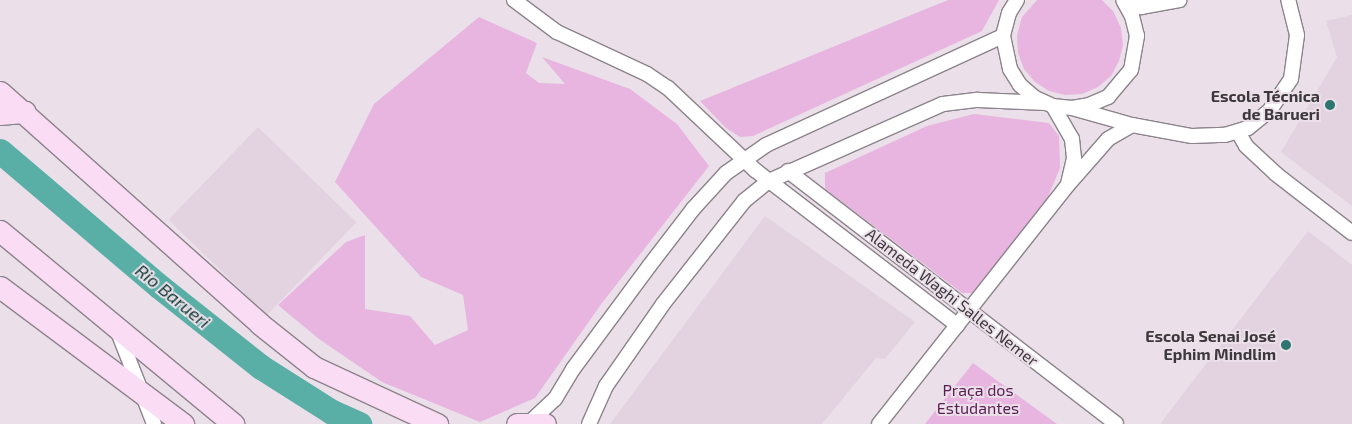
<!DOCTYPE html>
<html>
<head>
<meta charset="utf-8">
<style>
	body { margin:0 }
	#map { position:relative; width:1352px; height:424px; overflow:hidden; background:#ebe0e9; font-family:"Exo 2",sans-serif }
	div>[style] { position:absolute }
	.built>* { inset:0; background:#e3d2e0; transform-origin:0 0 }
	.green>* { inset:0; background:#e7b5df }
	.river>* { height:25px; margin:-12.5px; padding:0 12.5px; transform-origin:12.5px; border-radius:12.5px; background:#59aea6 }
	.roads { filter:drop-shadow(1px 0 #8c838b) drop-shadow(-1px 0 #8c838b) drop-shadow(0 1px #8c838b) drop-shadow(0 -1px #8c838b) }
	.street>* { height:14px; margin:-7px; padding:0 7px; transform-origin:7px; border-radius:7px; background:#fff }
	.primary>* { height:21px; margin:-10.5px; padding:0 10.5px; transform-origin:10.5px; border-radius:10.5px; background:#fadcf5 }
	.dots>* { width:14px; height:14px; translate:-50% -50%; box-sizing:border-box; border:2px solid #ebe0e9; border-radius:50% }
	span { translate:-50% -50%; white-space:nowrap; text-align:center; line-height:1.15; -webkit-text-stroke:4px #ebe0e9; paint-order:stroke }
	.poi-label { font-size:16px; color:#3c383b; font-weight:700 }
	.right { translate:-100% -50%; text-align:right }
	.street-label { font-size:16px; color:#3c383b }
	.park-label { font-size:16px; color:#591d53 }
	.water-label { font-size:18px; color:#0a3531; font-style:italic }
</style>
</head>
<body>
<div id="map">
	<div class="built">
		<i style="clip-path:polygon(1352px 15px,1352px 206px,1281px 152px,1337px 57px,1326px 21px)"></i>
		<i style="left:258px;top:127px;width:137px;height:129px;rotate:44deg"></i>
		<i style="clip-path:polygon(765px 216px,915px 322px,885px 359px,876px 358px,822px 424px,610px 424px)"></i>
		<i style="clip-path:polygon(1308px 231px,1352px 265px,1352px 424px,1160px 424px)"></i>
	</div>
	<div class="green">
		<i style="clip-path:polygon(948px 0,999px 0,982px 31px,753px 136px,740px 137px,726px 128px,700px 101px)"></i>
		<i style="clip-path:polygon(1037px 0,1102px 0,1113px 11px,1121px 28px,1123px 45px,1119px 61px,1111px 76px,1098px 87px,1082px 94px,1065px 95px,1049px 91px,1035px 82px,1024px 69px,1018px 53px,1017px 35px,1022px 17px)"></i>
		<i style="clip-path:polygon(479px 17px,537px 43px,526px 73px,539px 83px,565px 84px,542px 57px,630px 89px,677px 124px,709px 166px,602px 303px,535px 398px,480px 422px,382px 382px,319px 339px,278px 305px,346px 242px,365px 235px,365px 309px,410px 316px,435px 345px,468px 330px,463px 295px,421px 277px,335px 182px,374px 104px)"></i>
		<i style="clip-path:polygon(974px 114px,1049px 123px,1059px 136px,1060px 168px,1048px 197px,973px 293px,962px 293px,825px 189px,825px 173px,927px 126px)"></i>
		<i style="clip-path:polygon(973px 363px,1057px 424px,925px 424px)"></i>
	</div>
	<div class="river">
		<i style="left:0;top:151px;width:210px;rotate:40.4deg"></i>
		<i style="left:160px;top:287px;width:129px;rotate:38.4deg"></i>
		<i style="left:261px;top:367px;width:84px;rotate:32.4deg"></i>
		<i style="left:332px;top:412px;width:30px;rotate:24deg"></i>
	</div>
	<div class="roads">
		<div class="street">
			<i style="left:514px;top:0;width:54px;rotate:36.7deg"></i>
			<i style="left:557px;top:32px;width:99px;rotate:25deg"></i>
			<i style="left:647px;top:74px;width:25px;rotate:34deg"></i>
			<i style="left:668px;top:88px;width:120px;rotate:43.3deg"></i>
			<i style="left:755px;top:170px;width:255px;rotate:37.5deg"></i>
			<i style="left:1017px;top:0;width:15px;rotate:122deg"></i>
			<i style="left:1009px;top:13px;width:24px;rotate:105deg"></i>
			<i style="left:1003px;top:36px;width:34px;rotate:78deg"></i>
			<i style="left:1010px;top:69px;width:19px;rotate:58deg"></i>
			<i style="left:1020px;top:85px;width:20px;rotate:41deg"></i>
			<i style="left:1035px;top:98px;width:20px;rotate:24deg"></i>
			<i style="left:1053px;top:106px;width:19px;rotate:6deg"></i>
			<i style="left:1072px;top:108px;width:17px;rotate:-10deg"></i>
			<i style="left:1089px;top:105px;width:21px;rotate:-23deg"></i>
			<i style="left:1108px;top:97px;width:35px;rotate:-50deg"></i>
			<i style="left:1131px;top:70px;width:35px;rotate:-80deg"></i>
			<i style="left:1137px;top:36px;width:21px;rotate:-104deg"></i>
			<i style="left:1132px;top:16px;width:18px;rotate:-119deg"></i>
			<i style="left:1126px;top:3px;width:16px;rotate:15deg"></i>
			<i style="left:1141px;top:7px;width:39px;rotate:-10deg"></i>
			<i style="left:1053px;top:106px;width:38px;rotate:60deg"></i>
			<i style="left:1072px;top:139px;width:19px;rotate:84deg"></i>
			<i style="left:1074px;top:158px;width:26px;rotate:103deg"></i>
			<i style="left:1072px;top:108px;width:62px;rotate:15.8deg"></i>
			<i style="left:1132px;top:125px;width:61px;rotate:10.4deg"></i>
			<i style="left:1192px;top:136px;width:33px;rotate:-2deg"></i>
			<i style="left:1225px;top:135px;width:24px;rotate:-17deg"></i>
			<i style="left:1248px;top:128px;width:28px;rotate:-39deg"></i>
			<i style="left:1270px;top:110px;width:37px;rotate:-56deg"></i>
			<i style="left:1291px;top:79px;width:44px;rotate:-82.2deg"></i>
			<i style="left:1297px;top:35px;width:36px;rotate:-104deg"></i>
			<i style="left:1238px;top:132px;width:16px;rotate:60deg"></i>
			<i style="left:1246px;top:146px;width:41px;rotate:43deg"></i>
			<i style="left:1276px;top:174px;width:96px;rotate:37.8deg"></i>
			<i style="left:788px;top:171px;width:414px;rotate:37.6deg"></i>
			<i style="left:118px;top:332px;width:99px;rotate:68.6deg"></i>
			<i style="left:530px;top:422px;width:34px;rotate:-43deg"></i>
			<i style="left:555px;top:399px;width:35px;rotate:-59deg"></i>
			<i style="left:573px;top:369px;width:129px;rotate:-53.5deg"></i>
			<i style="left:650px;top:265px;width:71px;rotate:-52.5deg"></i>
			<i style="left:693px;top:209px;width:49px;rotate:-47.5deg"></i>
			<i style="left:726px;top:173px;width:49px;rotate:-35deg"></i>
			<i style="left:766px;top:145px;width:261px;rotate:-24.7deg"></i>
			<i style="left:589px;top:424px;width:42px;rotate:-65.9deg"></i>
			<i style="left:606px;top:386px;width:100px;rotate:-55.2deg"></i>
			<i style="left:663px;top:304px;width:131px;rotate:-51.8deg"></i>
			<i style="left:744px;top:201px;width:32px;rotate:-39deg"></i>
			<i style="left:769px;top:181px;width:190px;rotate:-23.9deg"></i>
			<i style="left:943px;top:104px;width:35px;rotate:-7deg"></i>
			<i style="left:978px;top:100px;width:68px;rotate:2.5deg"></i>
			<i style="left:879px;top:424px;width:303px;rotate:-51.7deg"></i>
			<i style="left:1067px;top:186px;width:62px;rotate:-48.9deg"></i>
			<i style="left:1108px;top:139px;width:28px;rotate:-30deg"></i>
		</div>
		<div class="primary">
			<i style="left:0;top:92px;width:348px;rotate:41.7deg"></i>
			<i style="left:260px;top:324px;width:69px;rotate:38.5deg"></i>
			<i style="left:314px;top:367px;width:136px;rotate:24.9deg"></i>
			<i style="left:0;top:114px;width:25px;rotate:-5deg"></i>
			<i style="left:0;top:231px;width:303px;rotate:39.6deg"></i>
			<i style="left:0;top:287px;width:229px;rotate:36.8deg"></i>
			<i style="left:517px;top:424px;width:28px"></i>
		</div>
	</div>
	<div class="dots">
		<i style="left:1330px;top:105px;background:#2d7670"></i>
		<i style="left:1286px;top:345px;background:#2d7670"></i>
	</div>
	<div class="poi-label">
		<span class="right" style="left:1320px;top:105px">Escola Técnica<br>de Barueri</span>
		<span class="right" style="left:1276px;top:345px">Escola Senai José<br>Ephim Mindlim</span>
	</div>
	<div class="street-label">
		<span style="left:952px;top:297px;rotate:38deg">Alameda Waghi Salles Nemer</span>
	</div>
	<div class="park-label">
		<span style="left:978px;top:399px">Praça dos<br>Estudantes</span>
	</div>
	<div class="water-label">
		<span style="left:173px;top:296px;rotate:39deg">Rio Barueri</span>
	</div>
</div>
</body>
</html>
